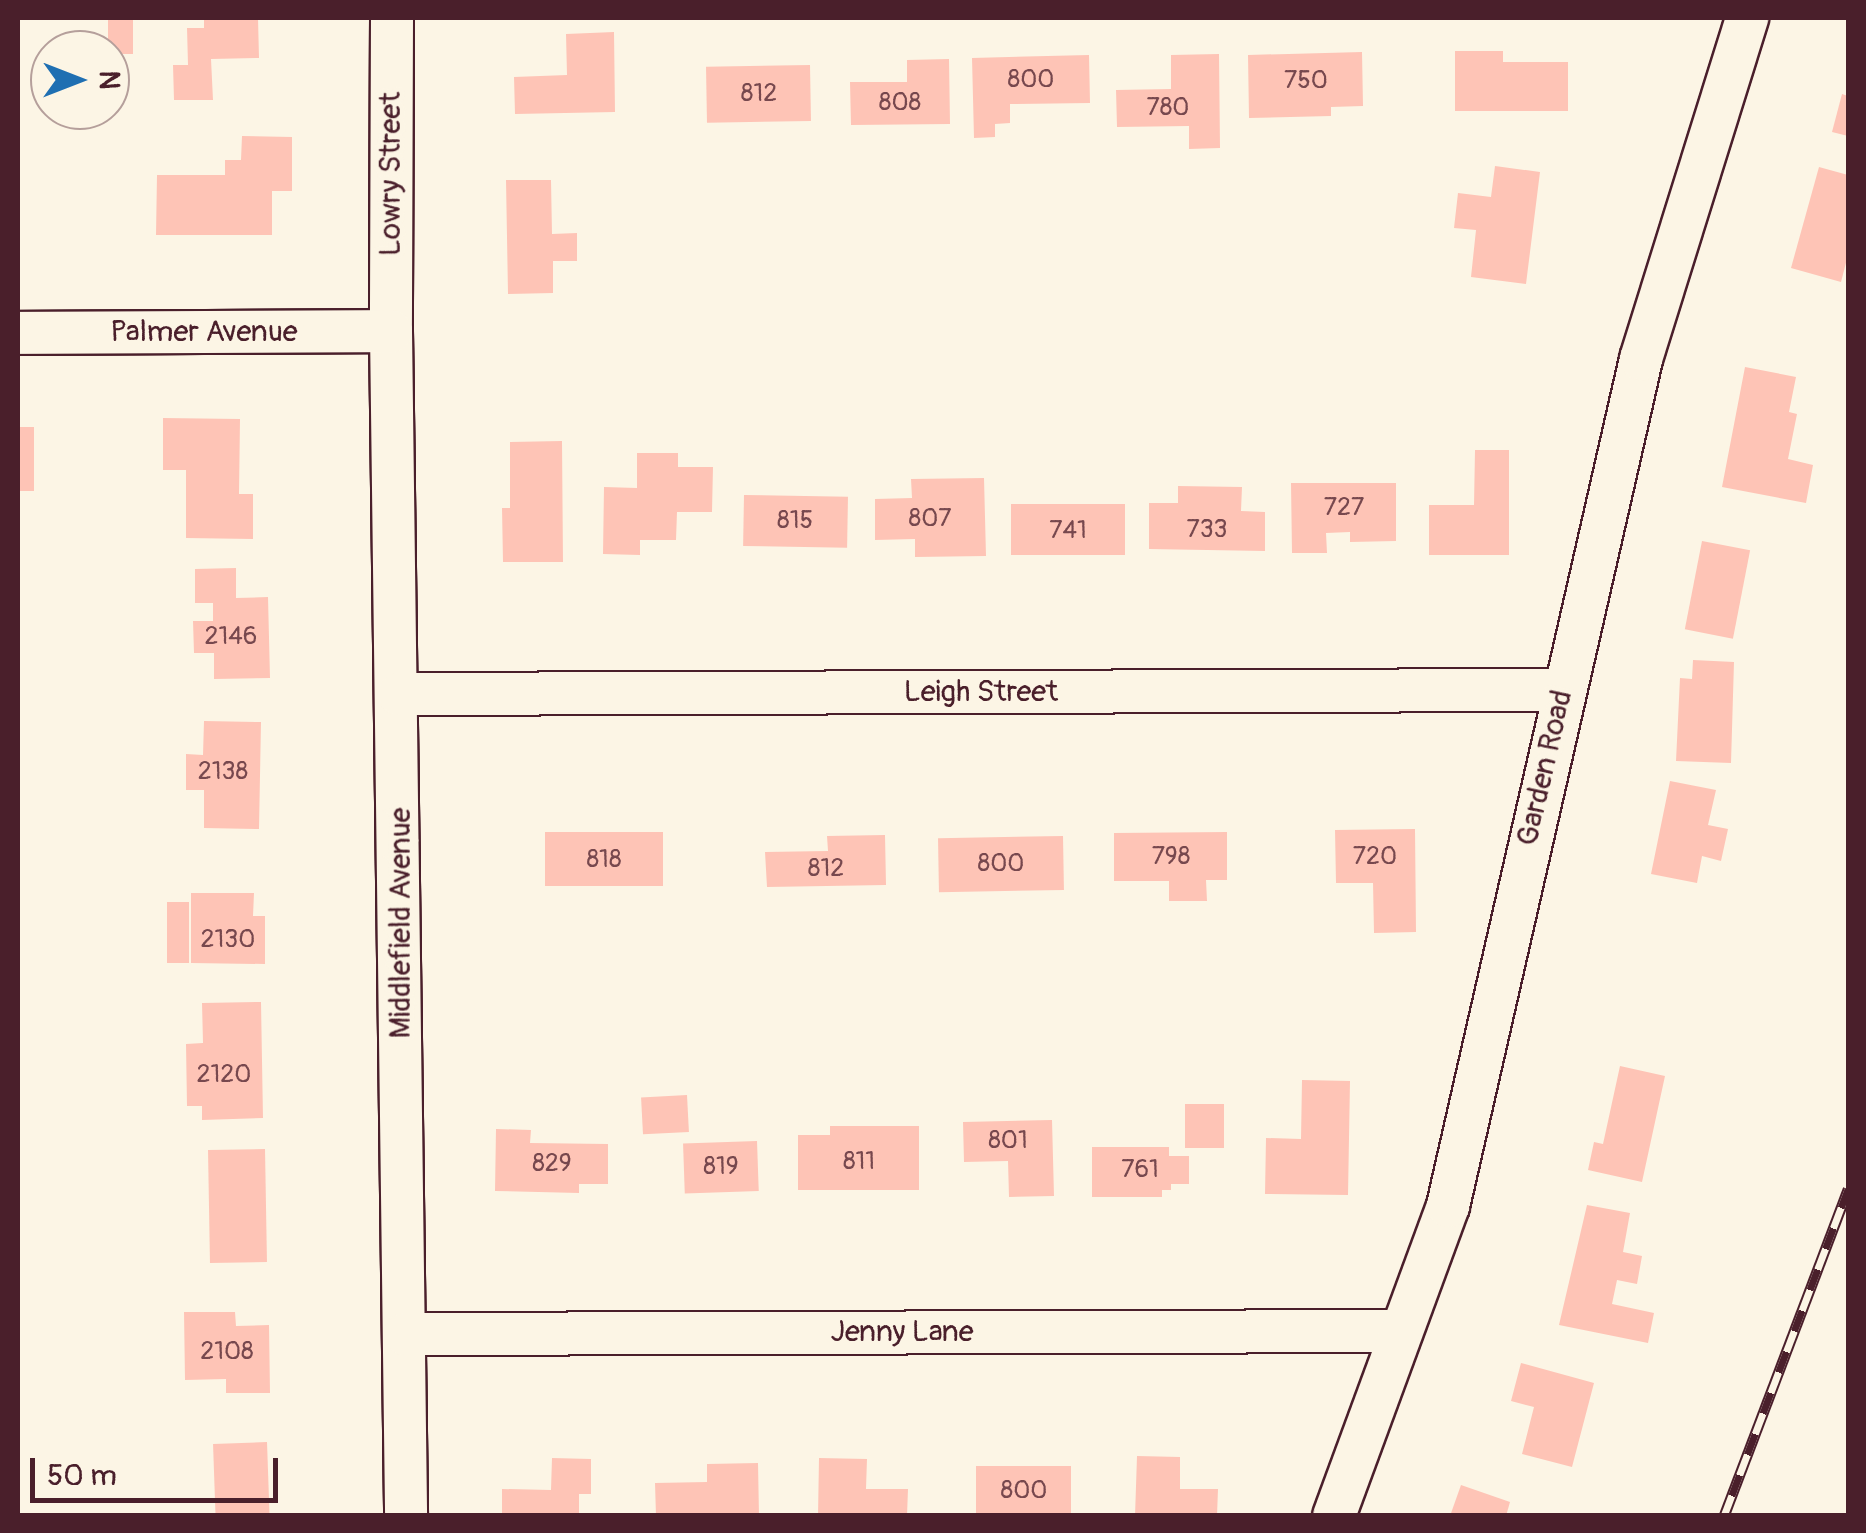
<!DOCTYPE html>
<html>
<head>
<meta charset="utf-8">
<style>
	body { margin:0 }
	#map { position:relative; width:1866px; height:1533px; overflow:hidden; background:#fcf5e5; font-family:Pangolin,sans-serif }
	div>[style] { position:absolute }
	.building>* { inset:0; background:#fec4b6; transform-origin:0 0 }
	.roads { filter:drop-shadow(2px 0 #4a1f2b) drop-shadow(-2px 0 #4a1f2b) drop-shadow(0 2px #4a1f2b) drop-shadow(0 -2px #4a1f2b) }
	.minor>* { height:42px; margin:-21px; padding:0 21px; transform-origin:21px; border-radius:21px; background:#fcf5e5 }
	.rail>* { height:11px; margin-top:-5.5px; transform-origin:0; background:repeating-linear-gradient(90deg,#fcf5e5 0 22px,#4a1f2b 0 44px); box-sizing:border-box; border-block:2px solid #4a1f2b }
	span { translate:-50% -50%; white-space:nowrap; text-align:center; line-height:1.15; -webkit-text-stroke:10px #fcf5e5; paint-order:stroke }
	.number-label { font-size:25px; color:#77484e }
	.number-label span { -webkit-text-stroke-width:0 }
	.street-label { font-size:30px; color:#4a1f2b }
	.frame { position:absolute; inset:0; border:20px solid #4a1f2b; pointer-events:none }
	.north { position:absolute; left:30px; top:30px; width:100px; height:100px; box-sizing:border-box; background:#fcf5e5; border:2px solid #b59f9b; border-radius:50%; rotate:90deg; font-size:28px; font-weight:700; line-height:40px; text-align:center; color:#4a1f2b }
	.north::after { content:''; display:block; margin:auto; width:35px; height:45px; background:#1f6fb2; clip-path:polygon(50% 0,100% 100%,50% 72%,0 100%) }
	.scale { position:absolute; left:30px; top:1458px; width:248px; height:45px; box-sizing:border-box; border:5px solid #4a1f2b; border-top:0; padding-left:12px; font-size:30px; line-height:35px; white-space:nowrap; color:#4a1f2b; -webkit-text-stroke:8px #fcf5e5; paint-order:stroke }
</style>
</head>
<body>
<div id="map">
	<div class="building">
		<i style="left:108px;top:18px;width:25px;height:36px"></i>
		<i style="clip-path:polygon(204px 18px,258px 18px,259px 58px,211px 59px,213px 100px,174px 100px,173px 65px,188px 65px,187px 28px,204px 28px)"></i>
		<i style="clip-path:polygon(614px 32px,615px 112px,515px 114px,514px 77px,567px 75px,566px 34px)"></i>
		<i style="clip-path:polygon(1455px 51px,1503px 51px,1503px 62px,1568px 62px,1568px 111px,1455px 111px)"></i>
		<i style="clip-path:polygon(1362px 52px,1363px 106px,1331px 107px,1331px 116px,1249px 118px,1248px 55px)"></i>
		<i style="clip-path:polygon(1219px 54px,1220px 148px,1189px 149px,1189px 126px,1117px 127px,1116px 90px,1171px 89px,1171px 55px)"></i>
		<i style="clip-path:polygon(1089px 55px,1090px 103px,1010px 104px,1010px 123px,995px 124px,995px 137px,974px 138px,972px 58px)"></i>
		<i style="clip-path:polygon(949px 59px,950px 124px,851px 125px,850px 82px,907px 82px,907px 60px)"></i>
		<i style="left:810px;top:65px;width:56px;height:104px;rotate:89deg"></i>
		<i style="clip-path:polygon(1842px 94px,1848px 96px,1848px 136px,1832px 132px)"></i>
		<i style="clip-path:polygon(242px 136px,292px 137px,292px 191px,272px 191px,272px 235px,156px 235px,157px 175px,225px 175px,225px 160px,241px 160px)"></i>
		<i style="clip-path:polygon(1495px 166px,1540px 172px,1526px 284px,1471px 277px,1476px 230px,1454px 228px,1458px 193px,1491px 197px)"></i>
		<i style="clip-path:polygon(1819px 167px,1848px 175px,1848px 255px,1841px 282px,1791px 268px)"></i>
		<i style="clip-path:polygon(506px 180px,551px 180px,552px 234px,577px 233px,577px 261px,553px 261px,553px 293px,508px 294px)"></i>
		<i style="clip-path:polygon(1745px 367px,1796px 377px,1789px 412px,1797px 414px,1788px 459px,1813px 465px,1806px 503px,1722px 487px)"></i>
		<i style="clip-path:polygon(163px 418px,240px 419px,239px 494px,253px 494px,253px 539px,186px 538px,186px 470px,163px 470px)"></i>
		<i style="left:18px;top:427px;width:16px;height:64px"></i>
		<i style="clip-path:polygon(562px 441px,563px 562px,503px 562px,502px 508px,510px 508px,510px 442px)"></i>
		<i style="clip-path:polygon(1475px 450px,1509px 450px,1509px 555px,1429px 555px,1429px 505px,1474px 505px)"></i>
		<i style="clip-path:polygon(637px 453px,678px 453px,678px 467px,713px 467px,712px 512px,677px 512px,676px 540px,640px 540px,640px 555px,603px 554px,604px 487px,637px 488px)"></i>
		<i style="clip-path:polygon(984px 478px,986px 556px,915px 557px,915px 539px,875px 540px,875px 499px,912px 498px,911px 479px)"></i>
		<i style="clip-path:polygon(1291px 483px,1396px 483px,1396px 541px,1350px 542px,1350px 532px,1326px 533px,1327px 553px,1292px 553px)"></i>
		<i style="clip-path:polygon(1178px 486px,1242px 487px,1241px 511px,1265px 512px,1265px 551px,1149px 549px,1149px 503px,1178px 503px)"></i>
		<i style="left:744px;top:495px;width:104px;height:51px;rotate:1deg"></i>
		<i style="left:1125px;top:504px;width:51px;height:114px;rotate:90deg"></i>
		<i style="left:1702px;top:541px;width:49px;height:90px;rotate:11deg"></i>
		<i style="clip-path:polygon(236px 568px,236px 598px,268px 597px,270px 678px,214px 679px,214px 653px,194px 653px,193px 621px,213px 621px,213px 603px,195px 603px,195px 569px)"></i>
		<i style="clip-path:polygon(1693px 660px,1734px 662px,1731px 763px,1676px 761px,1680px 678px,1692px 679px)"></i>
		<i style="clip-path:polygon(204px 721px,261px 722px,259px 829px,204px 828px,204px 790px,186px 790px,186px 754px,203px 755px)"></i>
		<i style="clip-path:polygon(1670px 781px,1716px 790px,1708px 825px,1728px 829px,1721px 861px,1702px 856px,1697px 883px,1651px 874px)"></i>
		<i style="clip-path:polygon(1415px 829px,1416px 932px,1374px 933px,1373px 883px,1336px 883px,1335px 830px)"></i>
		<i style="left:545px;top:832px;width:118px;height:54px"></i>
		<i style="clip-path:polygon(1227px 832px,1227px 880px,1206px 880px,1207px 901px,1169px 901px,1169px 881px,1114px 881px,1114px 833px)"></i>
		<i style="clip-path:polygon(885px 835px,886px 885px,767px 887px,765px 852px,828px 851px,827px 836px)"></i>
		<i style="left:1063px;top:836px;width:54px;height:125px;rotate:89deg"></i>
		<i style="clip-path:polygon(191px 893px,254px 893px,253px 916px,265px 916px,265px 964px,191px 963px)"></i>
		<i style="left:167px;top:902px;width:22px;height:61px"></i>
		<i style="clip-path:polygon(261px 1002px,263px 1118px,202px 1120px,202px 1106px,187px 1106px,186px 1044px,203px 1043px,202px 1003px)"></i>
		<i style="clip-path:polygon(1620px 1066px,1665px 1076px,1642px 1182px,1588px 1170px,1594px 1142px,1603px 1144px)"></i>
		<i style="clip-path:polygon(1302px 1080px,1350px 1081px,1348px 1195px,1265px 1194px,1266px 1138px,1301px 1139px)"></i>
		<i style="left:687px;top:1095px;width:37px;height:46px;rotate:87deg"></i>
		<i style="left:1185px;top:1104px;width:39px;height:44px"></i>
		<i style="clip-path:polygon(1052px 1120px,1054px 1196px,1009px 1197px,1008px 1161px,964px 1162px,963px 1122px)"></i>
		<i style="clip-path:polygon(830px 1126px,919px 1126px,919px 1190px,798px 1190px,798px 1135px,830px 1135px)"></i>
		<i style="clip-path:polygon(496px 1129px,531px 1130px,530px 1143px,608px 1144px,608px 1184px,579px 1184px,579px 1193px,495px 1191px)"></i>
		<i style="left:757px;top:1141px;width:50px;height:74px;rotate:88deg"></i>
		<i style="clip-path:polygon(1092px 1147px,1169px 1147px,1169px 1156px,1189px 1156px,1189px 1184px,1171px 1184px,1171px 1190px,1162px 1190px,1162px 1197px,1092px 1197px)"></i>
		<i style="left:265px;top:1149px;width:113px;height:57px;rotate:89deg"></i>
		<i style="clip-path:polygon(1587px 1205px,1630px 1213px,1623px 1252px,1642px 1256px,1637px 1284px,1617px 1280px,1612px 1304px,1654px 1313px,1648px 1343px,1559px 1325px)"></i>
		<i style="clip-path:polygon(184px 1312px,235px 1312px,236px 1326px,269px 1325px,270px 1393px,226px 1393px,226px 1379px,185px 1380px)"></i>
		<i style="clip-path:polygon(1521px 1363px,1594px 1383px,1572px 1467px,1522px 1454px,1534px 1407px,1511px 1401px)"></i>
		<i style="left:267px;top:1442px;width:74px;height:54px;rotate:88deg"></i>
		<i style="clip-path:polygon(1137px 1456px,1180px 1457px,1180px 1489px,1218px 1489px,1217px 1516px,1135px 1516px)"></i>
		<i style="clip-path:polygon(552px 1458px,591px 1459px,591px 1494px,579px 1494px,579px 1516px,502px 1516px,502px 1489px,551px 1490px)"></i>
		<i style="clip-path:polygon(819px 1458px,867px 1459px,866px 1489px,908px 1489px,907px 1516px,818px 1516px)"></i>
		<i style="clip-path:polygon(758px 1463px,759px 1516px,656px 1516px,655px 1483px,707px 1482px,707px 1464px)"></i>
		<i style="left:1071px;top:1466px;width:50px;height:95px;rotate:90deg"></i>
		<i style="clip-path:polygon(1461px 1485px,1510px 1502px,1506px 1516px,1450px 1516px)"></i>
	</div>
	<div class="roads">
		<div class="minor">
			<i style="left:392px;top:18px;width:313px;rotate:90.2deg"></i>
			<i style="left:391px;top:331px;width:1185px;rotate:89.27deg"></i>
			<i style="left:18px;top:333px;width:373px;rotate:-0.3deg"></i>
			<i style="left:399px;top:694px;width:1163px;rotate:-0.2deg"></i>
			<i style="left:405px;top:1334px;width:995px;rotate:-0.17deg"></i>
			<i style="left:1334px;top:1516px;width:330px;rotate:-69.8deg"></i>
			<i style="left:1448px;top:1206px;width:869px;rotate:-77.16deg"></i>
			<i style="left:1641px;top:359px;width:357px;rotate:-72.7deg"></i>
		</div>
	</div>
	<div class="rail">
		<i style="left:1724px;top:1516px;width:350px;rotate:-69.2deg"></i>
	</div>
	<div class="number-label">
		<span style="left:1031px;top:80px">800</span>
		<span style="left:1306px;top:81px">750</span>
		<span style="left:759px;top:94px">812</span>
		<span style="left:900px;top:103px">808</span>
		<span style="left:1168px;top:108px">780</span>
		<span style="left:1344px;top:508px">727</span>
		<span style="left:930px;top:519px">807</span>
		<span style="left:795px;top:521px">815</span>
		<span style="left:1207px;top:530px">733</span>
		<span style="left:1068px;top:531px">741</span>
		<span style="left:231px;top:637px">2146</span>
		<span style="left:223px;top:772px">2138</span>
		<span style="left:1171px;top:857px">798</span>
		<span style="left:1375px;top:857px">720</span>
		<span style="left:604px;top:860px">818</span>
		<span style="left:1001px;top:864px">800</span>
		<span style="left:826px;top:869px">812</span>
		<span style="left:228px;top:940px">2130</span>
		<span style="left:224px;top:1075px">2120</span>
		<span style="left:1008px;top:1141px">801</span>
		<span style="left:859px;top:1162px">811</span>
		<span style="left:552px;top:1164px">829</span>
		<span style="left:721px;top:1167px">819</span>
		<span style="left:1140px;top:1170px">761</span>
		<span style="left:227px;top:1352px">2108</span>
		<span style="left:1024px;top:1491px">800</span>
	</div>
	<div class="street-label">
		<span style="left:391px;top:174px;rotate:-90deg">Lowry Street</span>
		<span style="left:204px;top:332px">Palmer Avenue</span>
		<span style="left:981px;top:692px">Leigh Street</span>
		<span style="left:1545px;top:768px;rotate:-77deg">Garden Road</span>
		<span style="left:401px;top:923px;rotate:-90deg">Middlefield Avenue</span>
		<span style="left:902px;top:1332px">Jenny Lane</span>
	</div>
	<div class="frame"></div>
	<div class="north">N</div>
	<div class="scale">50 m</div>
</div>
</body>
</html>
